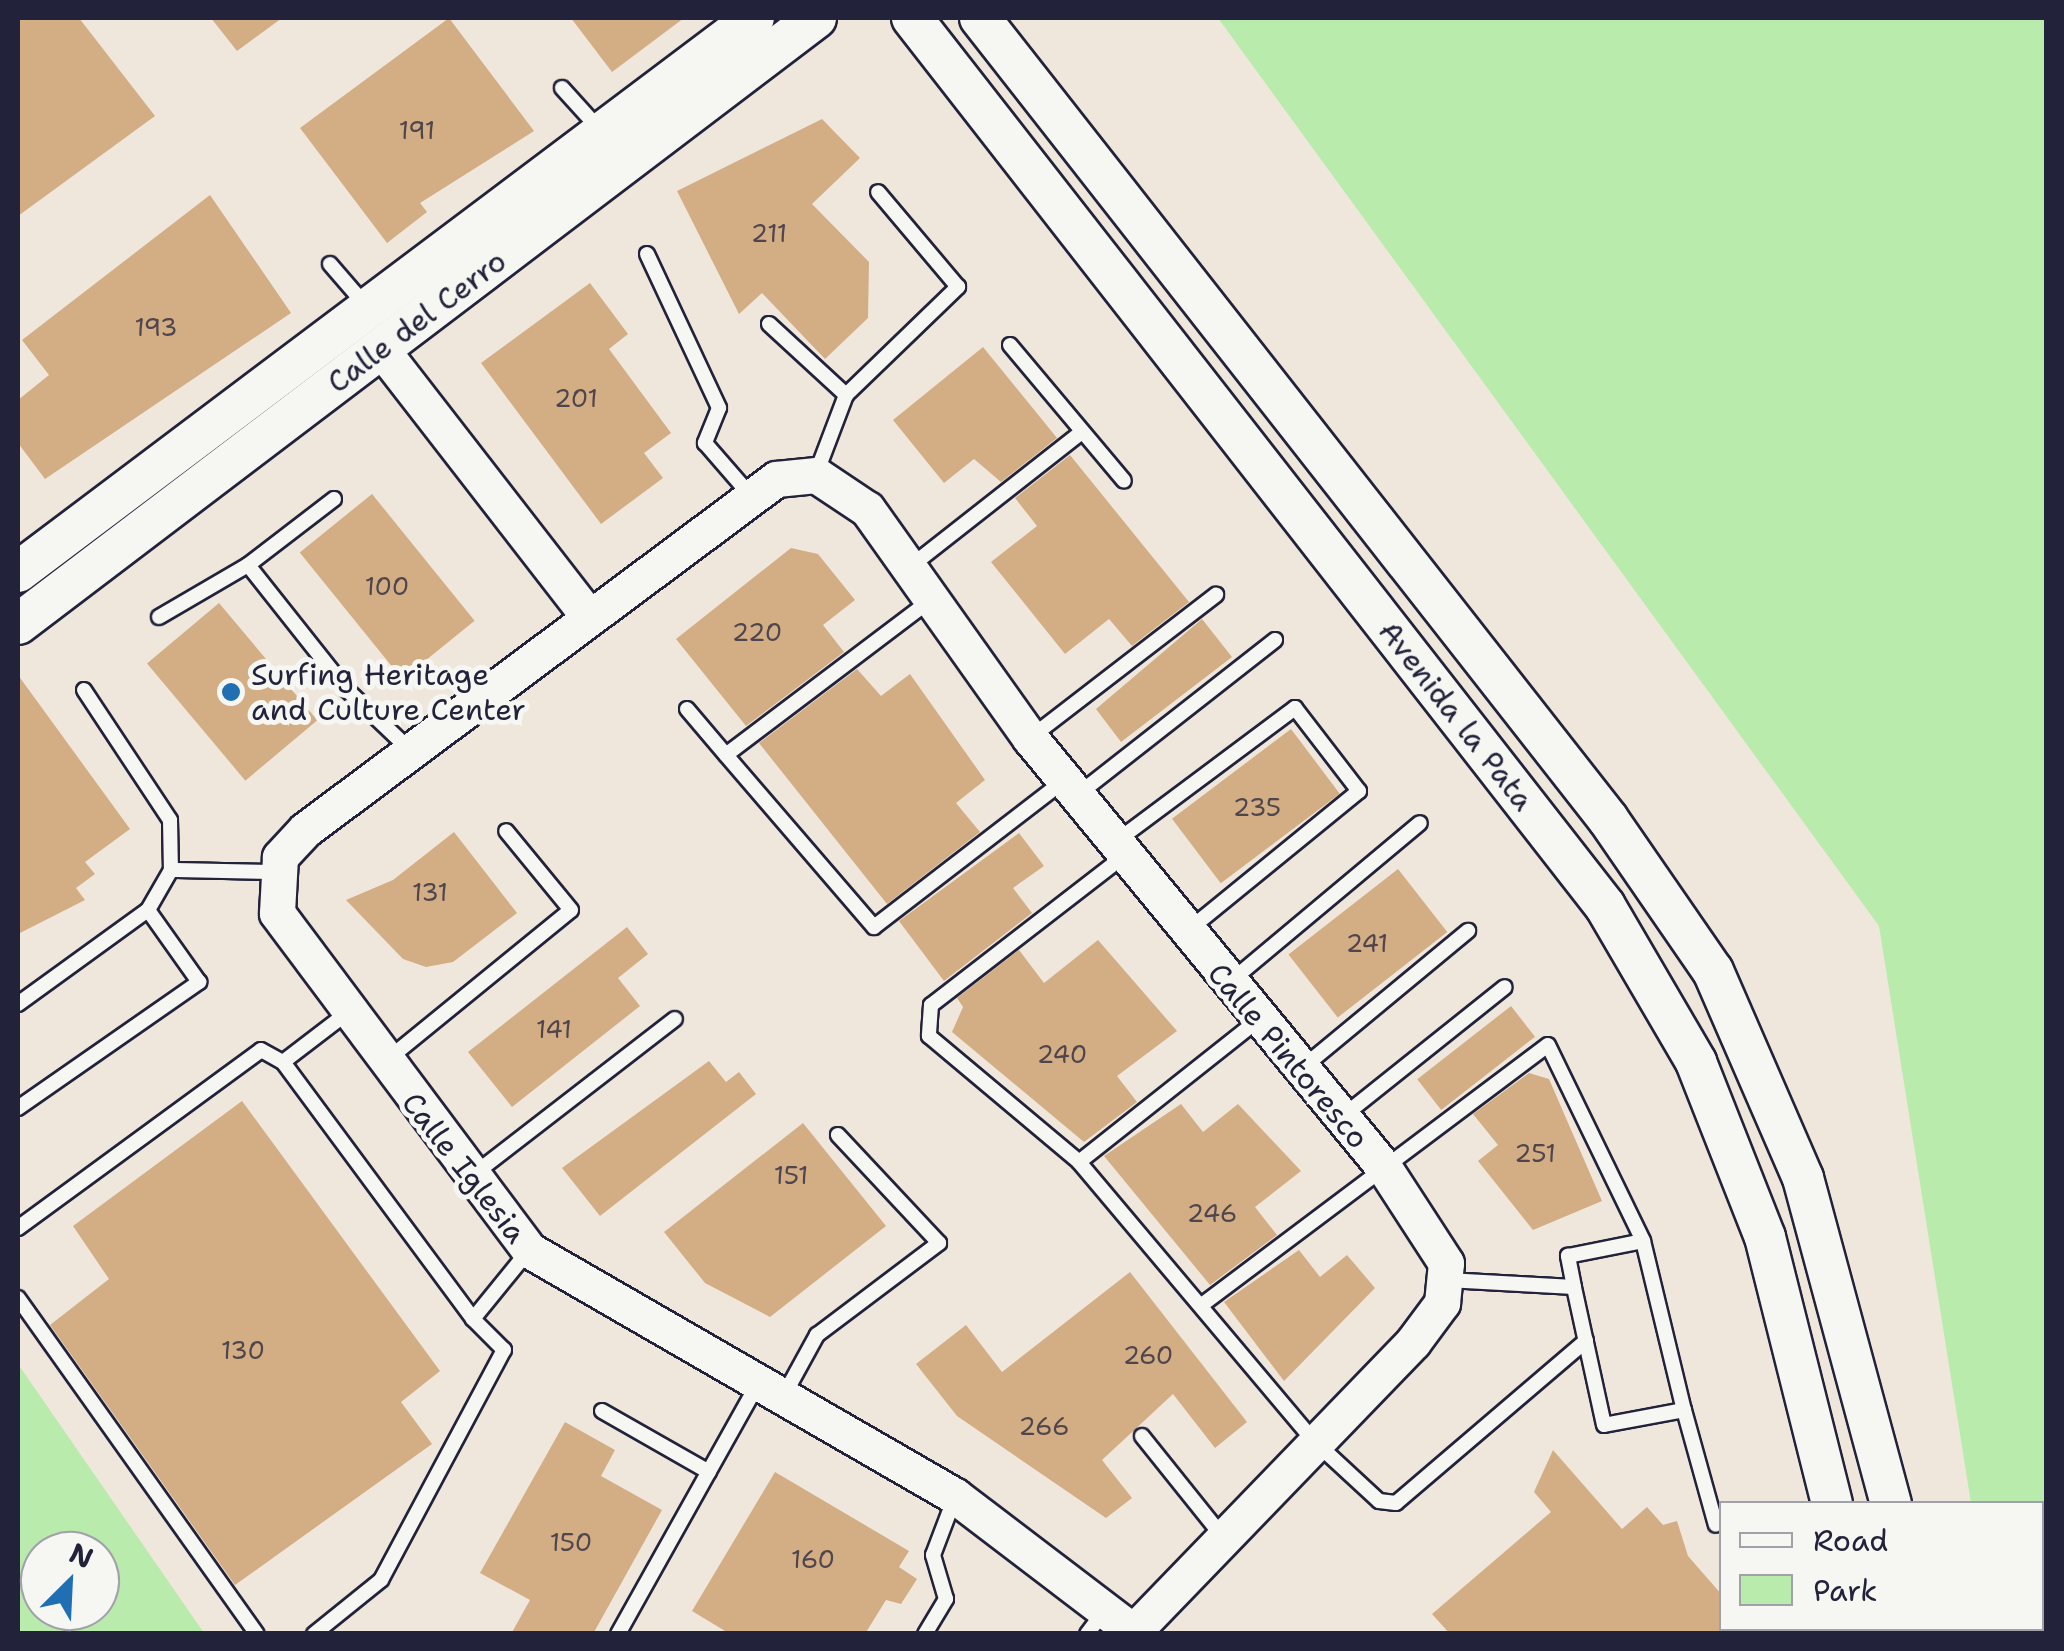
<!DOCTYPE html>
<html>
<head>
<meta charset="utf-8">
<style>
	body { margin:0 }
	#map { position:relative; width:2064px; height:1651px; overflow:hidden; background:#efe7dc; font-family:"Shantell Sans",sans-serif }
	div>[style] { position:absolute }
	.green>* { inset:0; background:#b8ebac }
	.building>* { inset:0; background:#d3ad84; transform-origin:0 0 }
	.roads { filter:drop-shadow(2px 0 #22223b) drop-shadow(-2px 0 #22223b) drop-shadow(0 2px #22223b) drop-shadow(0 -2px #22223b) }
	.service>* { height:14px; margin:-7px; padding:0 7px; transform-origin:7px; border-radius:7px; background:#f6f6f2 }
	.tertiary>* { height:35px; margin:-17.5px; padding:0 17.5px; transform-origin:17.5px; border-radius:17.5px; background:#f6f6f2 }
	.secondary>* { height:40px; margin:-20px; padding:0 20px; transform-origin:20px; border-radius:20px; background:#f6f6f2 }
	.dots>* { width:28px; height:28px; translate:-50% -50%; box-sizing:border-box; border:5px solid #f6f6f2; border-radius:50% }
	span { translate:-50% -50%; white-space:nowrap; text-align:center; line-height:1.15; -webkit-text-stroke:10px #f6f6f2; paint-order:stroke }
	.number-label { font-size:25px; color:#4e454d }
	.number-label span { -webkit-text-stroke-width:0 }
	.street-label { font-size:30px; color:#22223b }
	.poi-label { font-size:30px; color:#22223b }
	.left { translate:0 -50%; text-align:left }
	.frame { position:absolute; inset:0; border:20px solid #22223b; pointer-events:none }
	.legend { position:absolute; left:1719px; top:1501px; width:325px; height:130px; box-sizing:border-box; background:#f6f6f2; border:2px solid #a1a1a9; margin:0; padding:12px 18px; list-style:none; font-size:30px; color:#22223b }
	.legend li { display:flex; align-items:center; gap:20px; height:50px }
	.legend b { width:50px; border:2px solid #a1a1a9 }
	.north { position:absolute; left:20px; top:1531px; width:100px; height:100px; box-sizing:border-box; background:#f6f6f2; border:2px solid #a1a1a9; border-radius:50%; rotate:24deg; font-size:28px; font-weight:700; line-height:40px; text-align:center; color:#22223b }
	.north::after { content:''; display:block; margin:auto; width:35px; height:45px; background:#1f6fb2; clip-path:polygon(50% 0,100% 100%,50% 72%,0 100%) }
</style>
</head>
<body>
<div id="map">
	<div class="green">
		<i style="clip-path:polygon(1218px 18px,2046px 18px,2046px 1633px,2001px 1629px,2042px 1628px,2042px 1504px,1971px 1503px,1879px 926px)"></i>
		<i style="clip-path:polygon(evenodd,18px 1364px,204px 1633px,18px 1633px,18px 1364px,40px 1551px,100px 1551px,100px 1611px,40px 1611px,40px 1551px)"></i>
	</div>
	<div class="building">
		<i style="clip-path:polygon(18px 18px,79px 18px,155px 116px,18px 216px)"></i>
		<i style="clip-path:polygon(211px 18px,282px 18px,237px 51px)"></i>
		<i style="clip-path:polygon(449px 18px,534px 131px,420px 203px,427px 212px,387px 243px,300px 128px)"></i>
		<i style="clip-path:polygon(571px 18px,684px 18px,612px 72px)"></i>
		<i style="clip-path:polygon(822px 119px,860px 158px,812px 204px,869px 262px,868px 318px,825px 359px,762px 293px,739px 314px,677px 191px)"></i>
		<i style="clip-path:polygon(210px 195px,291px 313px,45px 479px,18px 443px,18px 400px,49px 375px,22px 340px)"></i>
		<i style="clip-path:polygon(590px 283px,628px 334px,609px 349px,671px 433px,644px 453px,663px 478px,601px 524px,481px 363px)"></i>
		<i style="clip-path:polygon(983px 347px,1057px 438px,1001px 482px,974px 459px,944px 483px,893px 420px)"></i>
		<i style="clip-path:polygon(1070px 455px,1189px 602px,1132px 646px,1109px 619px,1065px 654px,991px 562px,1037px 526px,1015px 498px)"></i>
		<i style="left:372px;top:494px;width:163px;height:93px;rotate:51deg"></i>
		<i style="clip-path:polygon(791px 548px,818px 554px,855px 600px,823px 625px,844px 652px,746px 726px,676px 639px)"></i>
		<i style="left:219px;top:603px;width:153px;height:94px;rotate:50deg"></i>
		<i style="clip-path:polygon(1202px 619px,1232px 657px,1121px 742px,1096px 709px)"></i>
		<i style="clip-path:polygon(857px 669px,881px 696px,910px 674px,985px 780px,956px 803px,980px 832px,887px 904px,759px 743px)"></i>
		<i style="clip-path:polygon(18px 675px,130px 829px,85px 862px,95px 874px,76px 888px,85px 900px,18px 934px)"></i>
		<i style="left:1291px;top:729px;width:81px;height:149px;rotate:53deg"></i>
		<i style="clip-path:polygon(454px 832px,517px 913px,453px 962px,426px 967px,403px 959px,346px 900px,393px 880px)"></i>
		<i style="clip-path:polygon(1019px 833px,1044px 866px,1013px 888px,1032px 913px,944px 981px,899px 921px)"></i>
		<i style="left:1398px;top:869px;width:80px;height:139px;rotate:52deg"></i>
		<i style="clip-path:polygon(627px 927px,648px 954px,618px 978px,640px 1006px,512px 1107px,468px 1052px)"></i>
		<i style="clip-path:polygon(1098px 940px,1177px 1031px,1117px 1076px,1137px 1102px,1084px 1142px,952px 1032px,963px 1007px,957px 998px,1019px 950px,1044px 983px)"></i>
		<i style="left:1511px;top:1006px;width:39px;height:119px;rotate:52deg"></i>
		<i style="clip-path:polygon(709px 1061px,726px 1082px,739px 1072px,756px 1094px,600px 1216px,562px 1168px)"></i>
		<i style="clip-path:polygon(1529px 1073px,1549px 1079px,1602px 1201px,1533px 1230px,1478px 1161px,1498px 1145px,1473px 1114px)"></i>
		<i style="clip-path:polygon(242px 1101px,440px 1371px,401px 1402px,432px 1444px,235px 1585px,50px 1325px,109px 1279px,73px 1226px)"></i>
		<i style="clip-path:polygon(1181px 1104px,1203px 1132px,1238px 1104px,1301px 1171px,1255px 1207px,1277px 1235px,1210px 1285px,1104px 1156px)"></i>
		<i style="clip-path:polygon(803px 1123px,886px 1226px,770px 1317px,705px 1283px,664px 1232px)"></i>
		<i style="clip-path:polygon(1299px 1250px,1320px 1277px,1347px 1255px,1375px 1288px,1284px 1381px,1224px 1302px)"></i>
		<i style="clip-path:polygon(1130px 1272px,1247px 1422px,1215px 1448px,1173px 1394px,1102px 1460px,1132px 1498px,1106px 1518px,957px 1416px,916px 1364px,966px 1325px,1002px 1372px)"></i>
		<i style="clip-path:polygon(565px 1422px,615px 1450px,601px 1476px,662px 1510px,593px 1634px,511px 1634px,530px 1600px,480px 1573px)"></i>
		<i style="clip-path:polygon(1553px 1450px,1622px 1529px,1647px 1507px,1663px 1525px,1677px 1521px,1688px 1556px,1722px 1595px,1722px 1634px,1450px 1634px,1432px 1614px,1551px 1512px,1534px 1492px)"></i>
		<i style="clip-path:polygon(775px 1472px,909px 1551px,899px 1567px,917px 1579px,901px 1604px,886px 1600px,865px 1634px,730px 1634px,692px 1611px)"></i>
	</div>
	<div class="roads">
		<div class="service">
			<i style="left:562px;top:88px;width:58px;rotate:47.8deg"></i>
			<i style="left:647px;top:254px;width:170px;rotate:64.9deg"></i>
			<i style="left:719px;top:408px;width:38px;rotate:112deg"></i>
			<i style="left:705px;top:443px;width:70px;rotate:49deg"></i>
			<i style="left:330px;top:264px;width:58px;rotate:49.2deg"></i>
			<i style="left:769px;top:324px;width:105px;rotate:42.7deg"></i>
			<i style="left:1010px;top:345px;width:177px;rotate:50deg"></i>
			<i style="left:816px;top:474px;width:85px;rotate:-69.2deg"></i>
			<i style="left:846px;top:395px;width:156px;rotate:-44deg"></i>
			<i style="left:958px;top:287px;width:124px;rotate:-130.1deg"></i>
			<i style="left:334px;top:499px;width:108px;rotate:142.5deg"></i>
			<i style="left:248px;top:565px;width:159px;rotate:51.6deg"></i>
			<i style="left:347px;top:690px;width:90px;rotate:43.6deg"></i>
			<i style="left:911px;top:566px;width:217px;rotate:-38.1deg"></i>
			<i style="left:932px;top:599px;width:258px;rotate:142.9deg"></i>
			<i style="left:726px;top:755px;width:227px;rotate:49.3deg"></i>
			<i style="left:874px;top:927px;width:237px;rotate:-37.6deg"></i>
			<i style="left:159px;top:617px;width:103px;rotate:-30.3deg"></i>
			<i style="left:84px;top:690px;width:156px;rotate:56.5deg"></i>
			<i style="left:170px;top:820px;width:50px;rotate:88.9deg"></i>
			<i style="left:687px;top:709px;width:60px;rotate:49.7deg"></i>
			<i style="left:1030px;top:738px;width:235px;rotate:-37.6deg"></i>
			<i style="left:1076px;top:796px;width:253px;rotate:-38.1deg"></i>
			<i style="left:1118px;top:840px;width:221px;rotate:-36.7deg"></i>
			<i style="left:1295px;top:708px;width:105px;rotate:52.4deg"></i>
			<i style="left:1359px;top:791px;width:218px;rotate:140.8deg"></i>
			<i style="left:1124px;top:856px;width:244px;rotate:142.3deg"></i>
			<i style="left:931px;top:1005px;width:31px;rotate:94deg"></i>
			<i style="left:929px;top:1036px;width:196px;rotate:40deg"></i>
			<i style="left:1079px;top:1162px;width:227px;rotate:-38.4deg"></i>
			<i style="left:1231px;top:981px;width:246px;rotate:-39.9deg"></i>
			<i style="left:18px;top:1004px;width:160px;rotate:-35.9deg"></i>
			<i style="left:148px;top:910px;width:46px;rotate:-60.1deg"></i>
			<i style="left:171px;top:870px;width:105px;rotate:1.1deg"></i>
			<i style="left:387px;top:1060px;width:237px;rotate:-39.2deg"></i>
			<i style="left:571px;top:910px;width:102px;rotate:-129.4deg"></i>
			<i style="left:283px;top:1062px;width:320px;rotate:53.5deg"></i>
			<i style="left:1301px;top:1069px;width:217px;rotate:-39.6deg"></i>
			<i style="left:18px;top:1108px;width:221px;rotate:-34.8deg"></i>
			<i style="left:199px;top:982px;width:88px;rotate:-125.3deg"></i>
			<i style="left:1342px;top:1117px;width:208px;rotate:-38.6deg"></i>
			<i style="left:1079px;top:1162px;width:363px;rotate:49.9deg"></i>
			<i style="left:1313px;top:1440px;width:90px;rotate:42.7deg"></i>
			<i style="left:1379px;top:1501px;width:17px;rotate:7deg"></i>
			<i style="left:1396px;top:1503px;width:250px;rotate:-40.5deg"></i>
			<i style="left:473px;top:1175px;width:255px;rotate:-37.7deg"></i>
			<i style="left:18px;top:1228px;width:301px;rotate:-36.2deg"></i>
			<i style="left:261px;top:1050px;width:25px;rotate:29deg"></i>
			<i style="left:283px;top:1062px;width:81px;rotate:-37.4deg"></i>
			<i style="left:1447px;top:1280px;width:127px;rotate:3.2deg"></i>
			<i style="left:1574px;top:1287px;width:32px;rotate:-101deg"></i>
			<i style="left:1568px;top:1256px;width:76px;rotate:-11.3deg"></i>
			<i style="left:1643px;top:1241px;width:174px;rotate:76.4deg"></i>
			<i style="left:1684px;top:1410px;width:81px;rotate:169.4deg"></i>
			<i style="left:1604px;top:1425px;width:141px;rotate:-102.3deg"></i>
			<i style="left:18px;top:1298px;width:412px;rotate:54.6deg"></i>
			<i style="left:1203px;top:1304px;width:431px;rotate:-36.9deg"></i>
			<i style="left:1548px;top:1045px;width:218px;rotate:64.1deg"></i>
			<i style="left:783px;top:1397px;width:71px;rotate:-61.3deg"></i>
			<i style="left:817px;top:1335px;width:153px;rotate:-37deg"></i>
			<i style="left:939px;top:1243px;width:148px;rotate:-133.1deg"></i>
			<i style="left:1684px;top:1410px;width:119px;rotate:74.5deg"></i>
			<i style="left:602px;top:1411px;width:123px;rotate:29.7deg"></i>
			<i style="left:1142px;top:1436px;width:128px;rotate:51.3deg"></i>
			<i style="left:314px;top:1634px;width:86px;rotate:-38.9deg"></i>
			<i style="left:381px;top:1580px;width:261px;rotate:-61.9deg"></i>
			<i style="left:504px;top:1350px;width:44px;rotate:-135deg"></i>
			<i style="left:473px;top:1319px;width:89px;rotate:-50.9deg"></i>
			<i style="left:618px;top:1634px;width:285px;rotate:-60.8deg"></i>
			<i style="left:925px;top:1634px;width:41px;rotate:-59deg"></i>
			<i style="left:946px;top:1599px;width:46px;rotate:-106.5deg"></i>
			<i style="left:933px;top:1555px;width:62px;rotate:-69.2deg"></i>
			<i style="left:1087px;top:1634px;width:30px;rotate:-53deg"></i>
		</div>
		<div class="tertiary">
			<i style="left:382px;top:350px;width:338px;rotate:52.2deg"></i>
			<i style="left:1134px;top:1631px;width:402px;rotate:-46deg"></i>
			<i style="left:1413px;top:1342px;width:49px;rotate:-53.4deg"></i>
			<i style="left:1442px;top:1303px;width:40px;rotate:-84.3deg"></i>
			<i style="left:1446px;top:1263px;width:112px;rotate:-123deg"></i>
			<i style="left:1385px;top:1169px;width:558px;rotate:-129.48deg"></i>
			<i style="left:1030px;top:738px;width:281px;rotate:-125.4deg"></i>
			<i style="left:867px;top:509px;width:61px;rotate:-146.3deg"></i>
			<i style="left:816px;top:475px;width:40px;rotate:174.3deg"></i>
			<i style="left:776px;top:479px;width:587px;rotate:143.31deg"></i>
			<i style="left:305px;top:830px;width:37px;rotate:133deg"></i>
			<i style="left:280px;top:857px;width:56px;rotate:93.1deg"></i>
			<i style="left:277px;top:913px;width:421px;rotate:53.2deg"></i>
			<i style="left:529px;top:1250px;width:492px;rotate:30deg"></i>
			<i style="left:955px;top:1496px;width:228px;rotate:37.3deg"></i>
		</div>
		<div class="secondary">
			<i style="left:912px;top:18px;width:1126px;rotate:52.03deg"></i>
			<i style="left:1605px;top:906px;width:181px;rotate:59.7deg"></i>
			<i style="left:1696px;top:1062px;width:188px;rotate:68.5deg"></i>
			<i style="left:1765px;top:1237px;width:275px;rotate:75.9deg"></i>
			<i style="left:980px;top:18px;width:1018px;rotate:51.9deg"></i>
			<i style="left:1608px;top:819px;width:185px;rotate:55.4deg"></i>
			<i style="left:1713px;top:971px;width:226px;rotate:66.5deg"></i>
			<i style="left:1803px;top:1178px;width:338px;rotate:74.9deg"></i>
			<i style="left:18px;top:572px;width:921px;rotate:-36.97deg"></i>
			<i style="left:18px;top:624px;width:1002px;rotate:-37.21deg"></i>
			<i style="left:1863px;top:1628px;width:6px;rotate:81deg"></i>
			<i style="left:1923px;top:1628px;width:6px;rotate:81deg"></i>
		</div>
	</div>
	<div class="dots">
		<i style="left:231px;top:692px;background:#1f6fb2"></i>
	</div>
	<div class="number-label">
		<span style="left:417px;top:130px">191</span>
		<span style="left:769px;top:233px">211</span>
		<span style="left:156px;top:327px">193</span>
		<span style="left:576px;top:398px">201</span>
		<span style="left:387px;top:586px">100</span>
		<span style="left:757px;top:632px">220</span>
		<span style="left:1257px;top:807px">235</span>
		<span style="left:430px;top:892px">131</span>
		<span style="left:1367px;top:943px">241</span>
		<span style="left:554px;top:1029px">141</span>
		<span style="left:1062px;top:1054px">240</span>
		<span style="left:1535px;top:1153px">251</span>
		<span style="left:791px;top:1175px">151</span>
		<span style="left:1212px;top:1213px">246</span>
		<span style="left:243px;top:1350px">130</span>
		<span style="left:1148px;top:1355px">260</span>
		<span style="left:1044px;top:1426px">266</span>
		<span style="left:571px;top:1542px">150</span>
		<span style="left:813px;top:1559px">160</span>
	</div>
	<div class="street-label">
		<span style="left:417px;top:322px;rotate:-37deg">Calle del Cerro</span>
		<span style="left:1456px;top:716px;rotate:52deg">Avenida la Pata</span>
		<span style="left:1288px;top:1056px;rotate:50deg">Calle Pintoresco</span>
		<span style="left:464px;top:1168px;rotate:52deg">Calle Iglesia</span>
	</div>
	<div class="poi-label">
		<span class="left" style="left:251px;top:692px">Surfing Heritage<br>and Culture Center</span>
	</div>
	<div class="frame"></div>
	<ul class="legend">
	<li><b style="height:12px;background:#f6f6f2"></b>Road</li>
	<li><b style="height:28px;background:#b8ebac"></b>Park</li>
	</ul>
	<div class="north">N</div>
</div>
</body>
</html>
